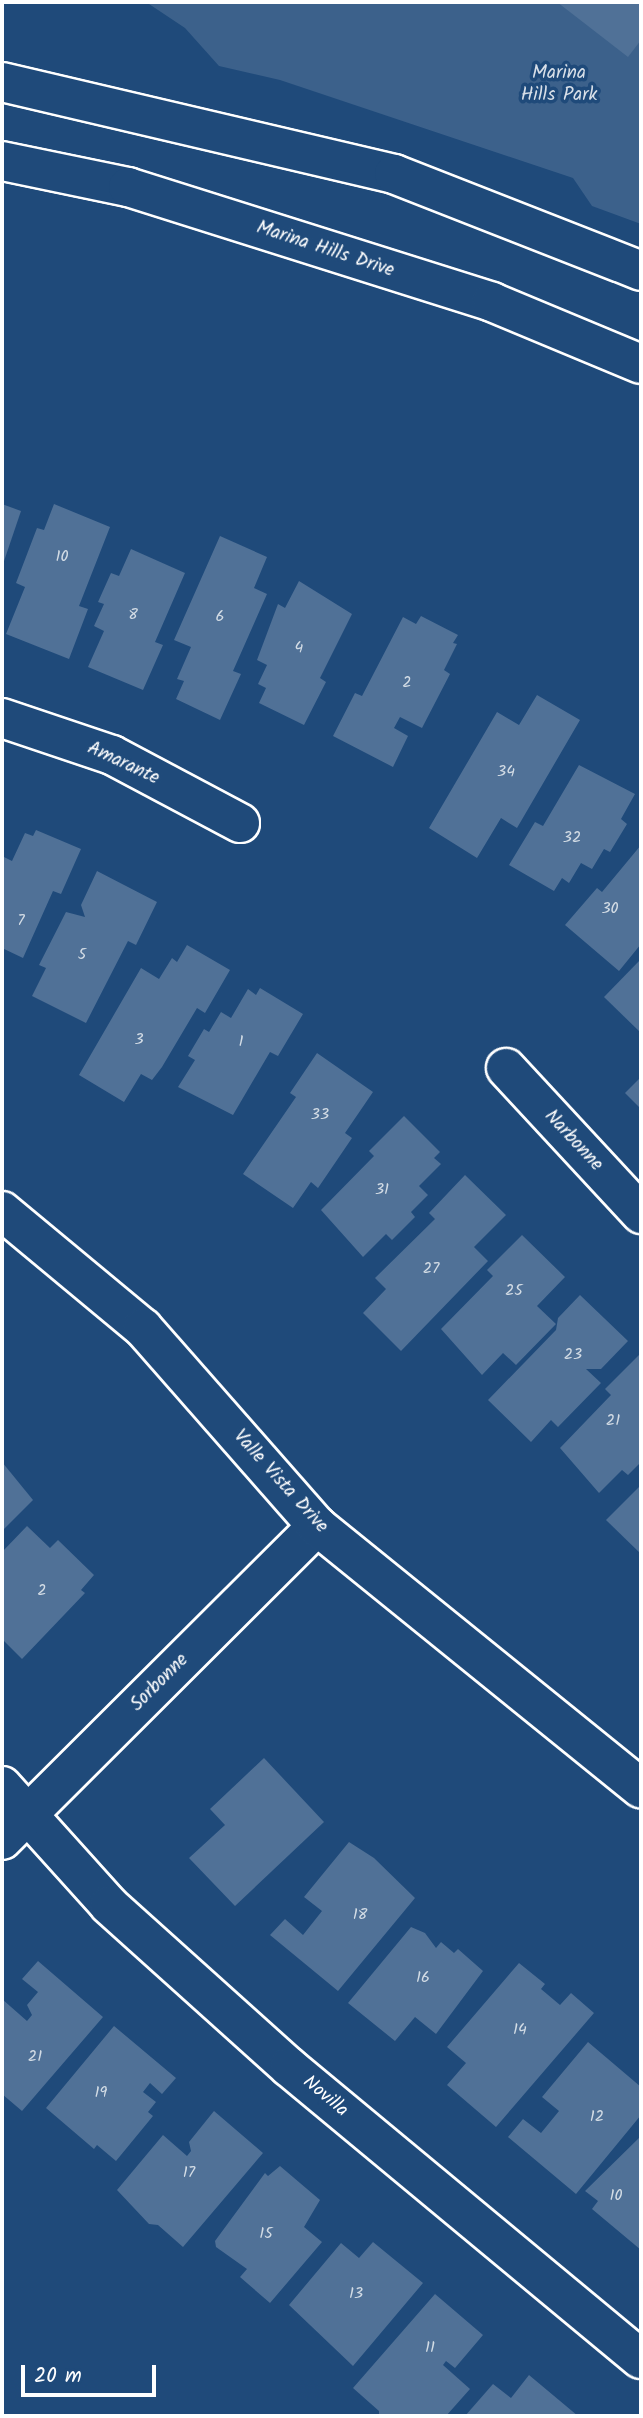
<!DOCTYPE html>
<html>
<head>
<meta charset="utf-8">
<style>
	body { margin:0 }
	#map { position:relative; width:643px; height:2418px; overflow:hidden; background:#1f4a7a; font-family:Kalam,sans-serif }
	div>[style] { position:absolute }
	.green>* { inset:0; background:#3c618b }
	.building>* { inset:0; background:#507197 }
	.roads { filter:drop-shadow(2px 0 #fff) drop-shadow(-2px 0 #fff) drop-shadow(0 2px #fff) drop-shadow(0 -2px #fff) }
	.street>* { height:38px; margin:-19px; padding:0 19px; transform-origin:19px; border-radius:19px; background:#1f4a7a }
	.secondary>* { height:38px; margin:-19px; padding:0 19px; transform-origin:19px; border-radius:19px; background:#1f4a7a }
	span { translate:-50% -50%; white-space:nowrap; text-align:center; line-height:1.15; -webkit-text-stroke:7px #1f4a7a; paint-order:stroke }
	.number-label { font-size:16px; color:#d3dce5 }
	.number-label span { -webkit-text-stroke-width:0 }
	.park-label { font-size:19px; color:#d8dfe8 }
	.street-label { font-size:19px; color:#fff }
	.frame { position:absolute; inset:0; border:4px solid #fff; pointer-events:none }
	.scale { position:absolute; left:21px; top:2365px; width:135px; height:32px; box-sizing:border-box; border:4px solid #fff; border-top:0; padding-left:9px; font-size:21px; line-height:24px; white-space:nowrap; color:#fff; -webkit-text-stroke:5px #1f4a7a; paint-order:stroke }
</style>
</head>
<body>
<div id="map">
	<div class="green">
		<i style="clip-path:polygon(146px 2px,641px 2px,641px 224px,592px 206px,573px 178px,280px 80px,219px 66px,185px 28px)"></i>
	</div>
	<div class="building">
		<i style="clip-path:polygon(557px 2px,641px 2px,641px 40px,628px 57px)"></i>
		<i style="clip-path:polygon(2px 504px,21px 511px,2px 567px)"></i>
		<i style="clip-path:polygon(54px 504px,110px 527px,79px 606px,88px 609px,69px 659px,6px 634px,25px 587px,16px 583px,37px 528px,44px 530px)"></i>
		<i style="clip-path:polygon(220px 536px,267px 557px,254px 588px,267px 594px,233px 671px,241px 674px,220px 720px,176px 699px,184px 681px,177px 679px,191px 647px,174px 640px)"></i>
		<i style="clip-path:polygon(131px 549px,185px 573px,155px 642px,163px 645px,143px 690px,88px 667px,104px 631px,94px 626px,104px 604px,98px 602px,111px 573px,119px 576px)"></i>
		<i style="clip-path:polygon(299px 581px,352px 614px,320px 678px,326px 682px,304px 725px,259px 703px,266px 688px,258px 684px,267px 665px,257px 660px,278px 604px,285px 608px)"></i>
		<i style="clip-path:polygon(421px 616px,458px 635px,453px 643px,457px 644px,444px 670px,450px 674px,422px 728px,400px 717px,394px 728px,408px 736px,393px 767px,333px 736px,355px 693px,362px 696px,403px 617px,416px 624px)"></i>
		<i style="clip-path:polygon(537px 695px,580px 720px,517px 828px,501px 818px,477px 858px,429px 828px,497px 712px,519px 725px)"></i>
		<i style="clip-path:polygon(579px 765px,635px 794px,621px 819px,627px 824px,610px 852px,604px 849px,592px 869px,581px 863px,569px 883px,562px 878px,554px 891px,509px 865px,535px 822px,543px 826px)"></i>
		<i style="clip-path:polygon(36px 830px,81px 849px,61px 894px,53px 891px,23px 958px,2px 948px,2px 856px,12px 861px,25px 833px,33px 836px)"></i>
		<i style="clip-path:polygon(641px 845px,641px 944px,619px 971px,565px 925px,597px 888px,602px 892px)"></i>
		<i style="clip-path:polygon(97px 871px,157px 902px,136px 945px,128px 941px,86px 1023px,32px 996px,46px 968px,39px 965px,66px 912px,85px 917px,81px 905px)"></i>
		<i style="clip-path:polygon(187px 945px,230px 970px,205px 1013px,197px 1008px,162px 1067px,152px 1080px,141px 1074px,124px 1102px,79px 1075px,141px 968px,159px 979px,172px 958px,177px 962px)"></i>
		<i style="clip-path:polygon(641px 959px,641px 1033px,604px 997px)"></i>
		<i style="clip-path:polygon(260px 988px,303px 1014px,278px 1056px,270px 1052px,233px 1115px,178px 1087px,195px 1060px,188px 1056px,204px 1029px,209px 1032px,221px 1012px,231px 1018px,248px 989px,256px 995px)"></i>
		<i style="clip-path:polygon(317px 1053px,373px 1092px,345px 1133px,352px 1138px,318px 1188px,311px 1182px,293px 1208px,243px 1174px,296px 1097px,290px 1093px)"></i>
		<i style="clip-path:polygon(641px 1077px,641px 1109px,625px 1093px)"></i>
		<i style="clip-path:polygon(404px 1116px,440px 1152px,434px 1158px,441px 1164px,419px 1186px,428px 1195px,411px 1212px,415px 1217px,392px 1240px,386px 1234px,363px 1257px,321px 1210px,374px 1156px,369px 1151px)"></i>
		<i style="clip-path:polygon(465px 1175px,506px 1215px,474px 1247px,488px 1261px,401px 1351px,363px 1313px,386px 1289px,375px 1278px,435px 1219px,429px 1213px)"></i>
		<i style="clip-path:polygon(522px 1235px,565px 1277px,537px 1306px,556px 1324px,516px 1365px,503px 1353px,482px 1375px,441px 1329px,493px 1276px,487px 1270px)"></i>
		<i style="clip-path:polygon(580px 1295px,628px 1341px,601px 1369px,586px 1369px,601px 1383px,558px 1427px,551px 1420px,531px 1442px,488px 1400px,556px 1330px,558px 1318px)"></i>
		<i style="clip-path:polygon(641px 1353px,641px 1462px,628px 1475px,622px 1470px,599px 1493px,560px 1448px,611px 1395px,605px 1389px)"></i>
		<i style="clip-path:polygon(2px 1462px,33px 1500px,2px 1531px)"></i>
		<i style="clip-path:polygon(641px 1485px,641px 1554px,606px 1520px)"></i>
		<i style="clip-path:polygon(27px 1526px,50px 1548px,58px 1540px,94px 1575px,81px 1590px,85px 1593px,22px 1659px,2px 1639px,2px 1552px)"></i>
		<i style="clip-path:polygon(264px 1758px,324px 1822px,235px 1906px,189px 1858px,225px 1825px,210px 1809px)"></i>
		<i style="clip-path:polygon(349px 1842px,374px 1858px,415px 1898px,338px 1991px,270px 1935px,285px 1919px,303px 1935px,322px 1911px,304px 1897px)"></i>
		<i style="clip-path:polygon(411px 1927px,425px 1933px,436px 1948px,441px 1942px,454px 1953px,458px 1949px,483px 1971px,436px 2034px,415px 2017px,395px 2041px,348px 2003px)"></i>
		<i style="clip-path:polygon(38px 1961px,103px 2017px,22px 2111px,2px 2094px,2px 1999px,27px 2021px,32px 2015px,27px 2005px,38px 1992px,22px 1979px)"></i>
		<i style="clip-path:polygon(519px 1963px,545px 1984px,541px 1989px,560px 2005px,571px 1993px,594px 2013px,496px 2127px,447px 2085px,466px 2063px,447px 2047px)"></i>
		<i style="clip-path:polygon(114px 2026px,176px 2078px,162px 2094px,150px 2083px,143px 2092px,156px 2102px,148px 2112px,153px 2116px,116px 2161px,97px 2145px,94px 2149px,46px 2108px)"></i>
		<i style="clip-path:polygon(588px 2042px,641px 2087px,641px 2115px,576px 2194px,508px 2137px,523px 2119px,541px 2133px,559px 2111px,542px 2097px)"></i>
		<i style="clip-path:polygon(214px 2111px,263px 2153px,183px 2247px,158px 2225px,149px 2224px,117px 2190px,163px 2135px,187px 2156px,191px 2151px,189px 2142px)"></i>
		<i style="clip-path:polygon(641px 2136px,641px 2250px,592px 2209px,598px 2201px,585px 2191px)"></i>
		<i style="clip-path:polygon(280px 2166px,320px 2200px,304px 2227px,322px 2242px,270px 2303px,240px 2277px,247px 2269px,216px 2247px,215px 2241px,265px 2173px,268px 2176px)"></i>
		<i style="clip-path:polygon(373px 2242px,423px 2283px,353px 2366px,289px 2305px,341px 2243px,359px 2258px)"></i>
		<i style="clip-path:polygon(435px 2294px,483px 2335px,455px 2368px,446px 2361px,443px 2365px,470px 2389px,446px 2416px,379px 2416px,379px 2411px,353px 2388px)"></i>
		<i style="clip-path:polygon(529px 2375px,578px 2416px,465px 2416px,493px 2384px,511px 2398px)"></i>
	</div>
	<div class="roads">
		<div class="street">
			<i style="left:2px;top:718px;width:116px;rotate:18.6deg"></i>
			<i style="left:112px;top:755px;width:145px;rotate:28deg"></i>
			<i style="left:506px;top:1068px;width:199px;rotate:47.2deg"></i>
			<i style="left:2px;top:1786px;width:160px;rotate:48deg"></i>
			<i style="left:109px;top:1905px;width:242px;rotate:42deg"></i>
			<i style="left:289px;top:2067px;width:457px;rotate:39.7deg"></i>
			<i style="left:2px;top:1840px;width:445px;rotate:-44.9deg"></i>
		</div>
		<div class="secondary">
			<i style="left:2px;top:82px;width:403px;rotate:13.2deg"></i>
			<i style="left:394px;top:174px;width:265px;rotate:21.4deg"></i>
			<i style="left:2px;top:161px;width:129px;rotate:11.7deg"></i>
			<i style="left:128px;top:187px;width:382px;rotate:17.5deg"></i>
			<i style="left:492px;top:302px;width:161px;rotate:22.6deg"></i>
			<i style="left:2px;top:1211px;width:183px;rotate:39.7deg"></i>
			<i style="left:143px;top:1328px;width:264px;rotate:48.7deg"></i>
			<i style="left:317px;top:1526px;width:417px;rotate:39deg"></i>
		</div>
	</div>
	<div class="number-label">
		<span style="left:62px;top:557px">10</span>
		<span style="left:133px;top:615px">8</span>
		<span style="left:220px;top:617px">6</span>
		<span style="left:299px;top:648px">4</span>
		<span style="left:407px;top:683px">2</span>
		<span style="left:506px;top:772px">34</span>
		<span style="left:572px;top:838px">32</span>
		<span style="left:610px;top:909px">30</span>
		<span style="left:21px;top:921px">7</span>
		<span style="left:82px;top:955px">5</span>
		<span style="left:139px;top:1040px">3</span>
		<span style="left:241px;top:1042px">1</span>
		<span style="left:320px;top:1115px">33</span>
		<span style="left:382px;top:1190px">31</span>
		<span style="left:431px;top:1269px">27</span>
		<span style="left:514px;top:1291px">25</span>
		<span style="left:573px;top:1355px">23</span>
		<span style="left:613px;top:1421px">21</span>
		<span style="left:42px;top:1591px">2</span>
		<span style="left:360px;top:1915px">18</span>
		<span style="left:423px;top:1978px">16</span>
		<span style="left:520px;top:2030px">14</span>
		<span style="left:35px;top:2057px">21</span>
		<span style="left:101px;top:2093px">19</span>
		<span style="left:597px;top:2117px">12</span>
		<span style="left:189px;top:2173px">17</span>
		<span style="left:616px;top:2196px">10</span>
		<span style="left:266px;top:2234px">15</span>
		<span style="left:356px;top:2294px">13</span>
		<span style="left:430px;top:2348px">11</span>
	</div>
	<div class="park-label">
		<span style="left:559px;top:85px">Marina<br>Hills Park</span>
	</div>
	<div class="street-label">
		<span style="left:325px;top:250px;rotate:18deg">Marina Hills Drive</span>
		<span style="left:123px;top:764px;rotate:25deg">Amarante</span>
		<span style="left:573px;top:1141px;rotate:47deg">Narbonne</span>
		<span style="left:280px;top:1482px;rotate:48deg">Valle Vista Drive</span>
		<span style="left:160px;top:1683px;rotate:-45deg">Sorbonne</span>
		<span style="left:325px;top:2097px;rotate:40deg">Novilla</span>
	</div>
	<div class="frame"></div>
	<div class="scale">20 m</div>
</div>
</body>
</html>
